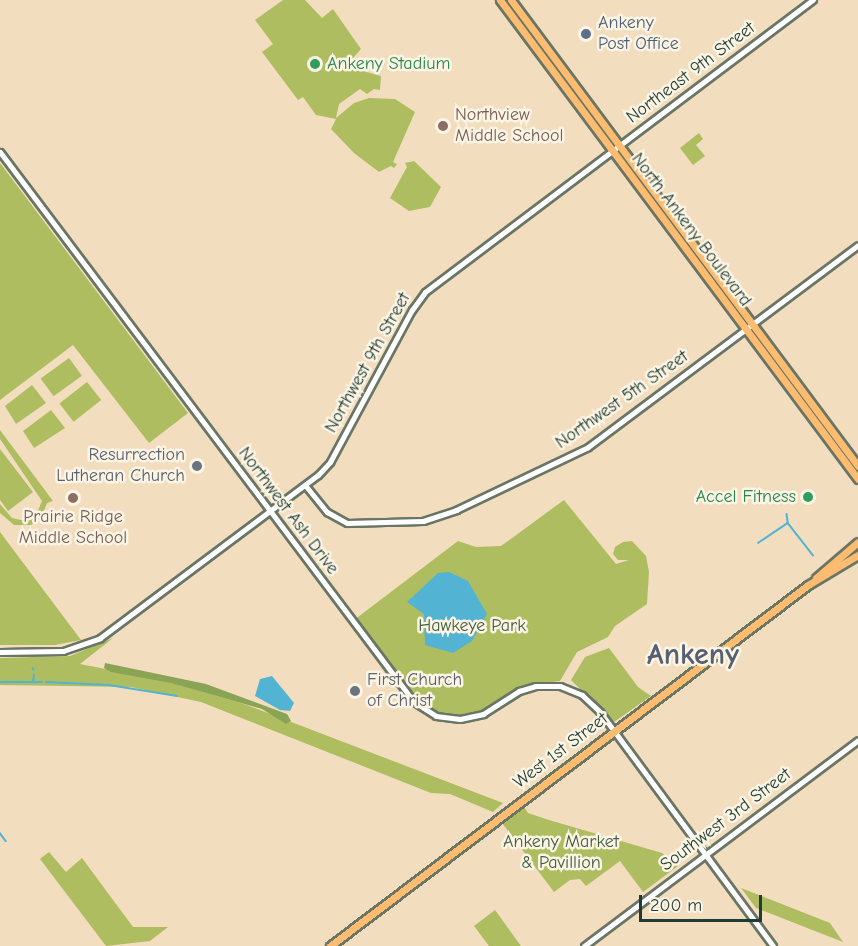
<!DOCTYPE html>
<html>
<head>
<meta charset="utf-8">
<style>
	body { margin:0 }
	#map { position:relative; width:858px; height:946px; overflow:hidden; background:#f3ddbf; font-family:"Comic Neue",sans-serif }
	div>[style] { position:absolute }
	.green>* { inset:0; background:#adbd60; transform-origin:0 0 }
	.forest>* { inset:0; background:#8aa456 }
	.water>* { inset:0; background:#53b3d2 }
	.stream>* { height:1.5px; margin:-0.75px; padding:0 0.75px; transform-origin:0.75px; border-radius:0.75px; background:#53b3d2 }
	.roads { filter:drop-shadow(2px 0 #697565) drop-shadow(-2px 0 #697565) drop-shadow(0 2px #697565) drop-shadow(0 -2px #697565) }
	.minor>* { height:5px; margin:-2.5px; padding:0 2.5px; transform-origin:2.5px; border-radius:2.5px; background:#fff }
	.major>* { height:7px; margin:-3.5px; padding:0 3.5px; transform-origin:3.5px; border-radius:3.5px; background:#fdbc6f }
	.dots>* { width:16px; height:16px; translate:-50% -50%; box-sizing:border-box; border:3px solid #fcf5e5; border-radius:50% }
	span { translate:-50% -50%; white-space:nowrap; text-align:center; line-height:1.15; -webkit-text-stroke:5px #fcf5e5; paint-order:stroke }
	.service-label { font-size:18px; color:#4e5e75 }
	.left { translate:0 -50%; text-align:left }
	.leisure-label { font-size:18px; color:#27864d }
	.right { translate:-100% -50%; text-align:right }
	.street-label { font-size:18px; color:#1f3d34 }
	.education-label { font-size:18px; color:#785e54 }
	.worship-label { font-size:18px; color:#5b616d }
	.park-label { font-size:18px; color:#425d3f }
	.town-label { font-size:30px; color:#556074; font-weight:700 }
	.scale { position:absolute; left:639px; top:895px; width:123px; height:27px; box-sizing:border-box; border:3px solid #1f3d34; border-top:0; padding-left:8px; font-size:18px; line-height:21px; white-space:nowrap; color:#1f3d34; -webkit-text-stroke:4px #fcf5e5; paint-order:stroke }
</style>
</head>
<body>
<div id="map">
	<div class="green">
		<i style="clip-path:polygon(283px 0,305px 0,322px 18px,333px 9px,361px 49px,354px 57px,363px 71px,381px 76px,380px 90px,374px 89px,367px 94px,360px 89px,339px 104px,336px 118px,354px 103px,369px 98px,395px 99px,415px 112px,393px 162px,397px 164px,394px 168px,391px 166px,379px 172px,354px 153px,331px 129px,336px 119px,316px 115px,303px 97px,298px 100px,262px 52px,273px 44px,255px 20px)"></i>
		<i style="clip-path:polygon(699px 133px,703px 139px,696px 145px,705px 156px,693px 165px,680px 148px)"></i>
		<i style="clip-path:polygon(414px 161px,441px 187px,430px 207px,409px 211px,390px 198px,407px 167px,405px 163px)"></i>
		<i style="clip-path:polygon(0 163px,188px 413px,149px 443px,73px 345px,0 400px)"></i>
		<i style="left:69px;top:358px;width:22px;height:35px;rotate:54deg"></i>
		<i style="left:87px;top:382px;width:23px;height:35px;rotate:52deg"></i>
		<i style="clip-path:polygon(32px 385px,46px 403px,16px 424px,5px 406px)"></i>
		<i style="clip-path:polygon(51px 410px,65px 428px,34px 448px,23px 431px)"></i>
		<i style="clip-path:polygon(0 430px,53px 501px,47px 503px,41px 518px,31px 525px,14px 525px,0 513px,0 504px,12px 518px,25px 521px,36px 515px,42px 501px,0 439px)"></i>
		<i style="clip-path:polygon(0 449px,33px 492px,8px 511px,0 500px)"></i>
		<i style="clip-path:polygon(564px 500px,616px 564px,629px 560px,618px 560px,613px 554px,615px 547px,623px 542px,632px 541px,646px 556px,649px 572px,647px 604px,615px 626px,608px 637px,577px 652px,560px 681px,518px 687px,488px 709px,468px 715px,449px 715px,426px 708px,354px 620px,458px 541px,476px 547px,501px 546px)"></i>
		<i style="clip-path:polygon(0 532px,81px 640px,55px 645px,0 645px)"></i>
		<i style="clip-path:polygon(113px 638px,80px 664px,162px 680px,244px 704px,503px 803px,493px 812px,450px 794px,431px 793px,201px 702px,131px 687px,0 685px,0 658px,70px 656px)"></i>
		<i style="clip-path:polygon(609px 648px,638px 687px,651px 696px,614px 722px,571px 680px,585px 657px)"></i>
		<i style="clip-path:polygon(524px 807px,528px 813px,549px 820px,662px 853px,678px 866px,643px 892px,620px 861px,586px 886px,580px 879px,570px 880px,554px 892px,502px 823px)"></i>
		<i style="clip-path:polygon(49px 852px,66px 872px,82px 858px,133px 927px,168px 927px,150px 941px,106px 946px,40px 859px)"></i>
		<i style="clip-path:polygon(741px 888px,830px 923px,843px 942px,756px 908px)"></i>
		<i style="clip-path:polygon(495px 910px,521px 946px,489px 946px,474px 926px)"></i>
	</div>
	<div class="forest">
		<i style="clip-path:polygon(105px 663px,206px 684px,287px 714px,291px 721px,286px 724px,262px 709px,171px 683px,111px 672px,104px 668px)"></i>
	</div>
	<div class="water">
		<i style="clip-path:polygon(449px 572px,468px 581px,487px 614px,472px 641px,453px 653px,425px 645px,424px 614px,407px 602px,438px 573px)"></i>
		<i style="clip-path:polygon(272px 676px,294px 703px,290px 711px,280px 710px,255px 696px,260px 679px)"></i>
	</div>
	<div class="stream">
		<i style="left:787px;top:514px;width:8px;rotate:83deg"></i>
		<i style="left:758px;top:543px;width:36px;rotate:-34deg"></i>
		<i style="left:788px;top:523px;width:41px;rotate:52deg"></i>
		<i style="left:33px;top:668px;width:2px;rotate:63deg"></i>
		<i style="left:0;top:682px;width:42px"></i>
		<i style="left:33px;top:682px;width:7px;rotate:-82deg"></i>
		<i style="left:46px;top:682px;width:63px;rotate:2.7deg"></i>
		<i style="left:109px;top:685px;width:69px;rotate:9.2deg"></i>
		<i style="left:0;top:833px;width:10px;rotate:53deg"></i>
	</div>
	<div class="roads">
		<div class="minor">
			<i style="left:0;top:152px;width:688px;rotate:53.03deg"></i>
			<i style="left:414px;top:702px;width:26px;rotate:32deg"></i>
			<i style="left:436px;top:716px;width:24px;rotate:7deg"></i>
			<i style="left:460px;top:719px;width:24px;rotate:-12deg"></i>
			<i style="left:483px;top:714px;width:43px;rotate:-32.6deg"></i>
			<i style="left:519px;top:691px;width:17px;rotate:-17deg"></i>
			<i style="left:535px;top:686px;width:25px"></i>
			<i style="left:560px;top:686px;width:24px;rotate:22deg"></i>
			<i style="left:582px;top:695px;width:25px;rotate:43deg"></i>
			<i style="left:600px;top:712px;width:291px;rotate:53.5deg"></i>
			<i style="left:305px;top:485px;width:35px;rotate:51deg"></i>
			<i style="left:327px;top:512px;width:23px;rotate:29deg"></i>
			<i style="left:347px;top:523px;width:76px;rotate:-1.5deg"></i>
			<i style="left:423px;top:521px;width:35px;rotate:-18deg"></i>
			<i style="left:456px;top:510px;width:146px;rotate:-25.5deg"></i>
			<i style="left:588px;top:447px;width:337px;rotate:-36.8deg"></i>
			<i style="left:0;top:652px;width:63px;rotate:-0.9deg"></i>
			<i style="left:63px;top:651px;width:39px;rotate:-19deg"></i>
			<i style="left:100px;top:638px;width:272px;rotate:-36.8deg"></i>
			<i style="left:318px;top:475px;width:18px;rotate:-47deg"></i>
			<i style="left:330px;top:462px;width:173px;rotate:-61.7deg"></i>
			<i style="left:412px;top:310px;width:22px;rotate:-54deg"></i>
			<i style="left:425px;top:292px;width:486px;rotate:-37deg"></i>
			<i style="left:584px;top:946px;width:343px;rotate:-36.9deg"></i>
		</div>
		<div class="major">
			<i style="left:500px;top:0;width:598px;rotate:53.23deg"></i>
			<i style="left:511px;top:0;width:581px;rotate:53.33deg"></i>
			<i style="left:816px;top:578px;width:55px;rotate:-40.6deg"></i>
			<i style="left:330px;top:946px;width:599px;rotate:-37.06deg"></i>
			<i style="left:808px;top:585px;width:58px;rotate:-31deg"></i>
		</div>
	</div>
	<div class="dots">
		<i style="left:586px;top:34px;background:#5c6f8a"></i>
		<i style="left:315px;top:64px;background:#2e9e5b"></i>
		<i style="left:443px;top:126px;background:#8d6e63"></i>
		<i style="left:197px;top:466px;background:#6b7280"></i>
		<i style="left:808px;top:497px;background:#2e9e5b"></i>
		<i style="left:73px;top:498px;background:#8d6e63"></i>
		<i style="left:355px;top:691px;background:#6b7280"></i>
	</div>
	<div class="service-label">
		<span class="left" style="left:598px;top:34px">Ankeny<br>Post Office</span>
	</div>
	<div class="leisure-label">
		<span class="left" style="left:327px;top:64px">Ankeny Stadium</span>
		<span class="right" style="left:796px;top:497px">Accel Fitness</span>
	</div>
	<div class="street-label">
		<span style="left:691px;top:73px;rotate:-37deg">Northeast 9th Street</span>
		<span style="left:691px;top:230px;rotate:53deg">North Ankeny Boulevard</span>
		<span style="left:368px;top:363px;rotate:-61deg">Northwest 9th Street</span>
		<span style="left:622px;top:400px;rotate:-35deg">Northwest 5th Street</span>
		<span style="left:288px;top:511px;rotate:53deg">Northwest Ash Drive</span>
		<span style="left:561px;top:751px;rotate:-37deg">West 1st Street</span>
		<span style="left:726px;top:820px;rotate:-37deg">Southwest 3rd Street</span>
	</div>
	<div class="education-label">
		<span class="left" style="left:455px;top:126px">Northview<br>Middle School</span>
		<span style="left:73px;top:528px">Prairie Ridge<br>Middle School</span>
	</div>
	<div class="worship-label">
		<span class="right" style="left:185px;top:466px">Resurrection<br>Lutheran Church</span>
		<span class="left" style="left:367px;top:691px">First Church<br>of Christ</span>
	</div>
	<div class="park-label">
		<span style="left:472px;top:626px">Hawkeye Park</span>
		<span style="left:561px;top:853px">Ankeny Market<br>&amp; Pavillion</span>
	</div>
	<div class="town-label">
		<span style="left:693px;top:655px">Ankeny</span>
	</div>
	<div class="scale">200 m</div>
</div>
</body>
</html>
